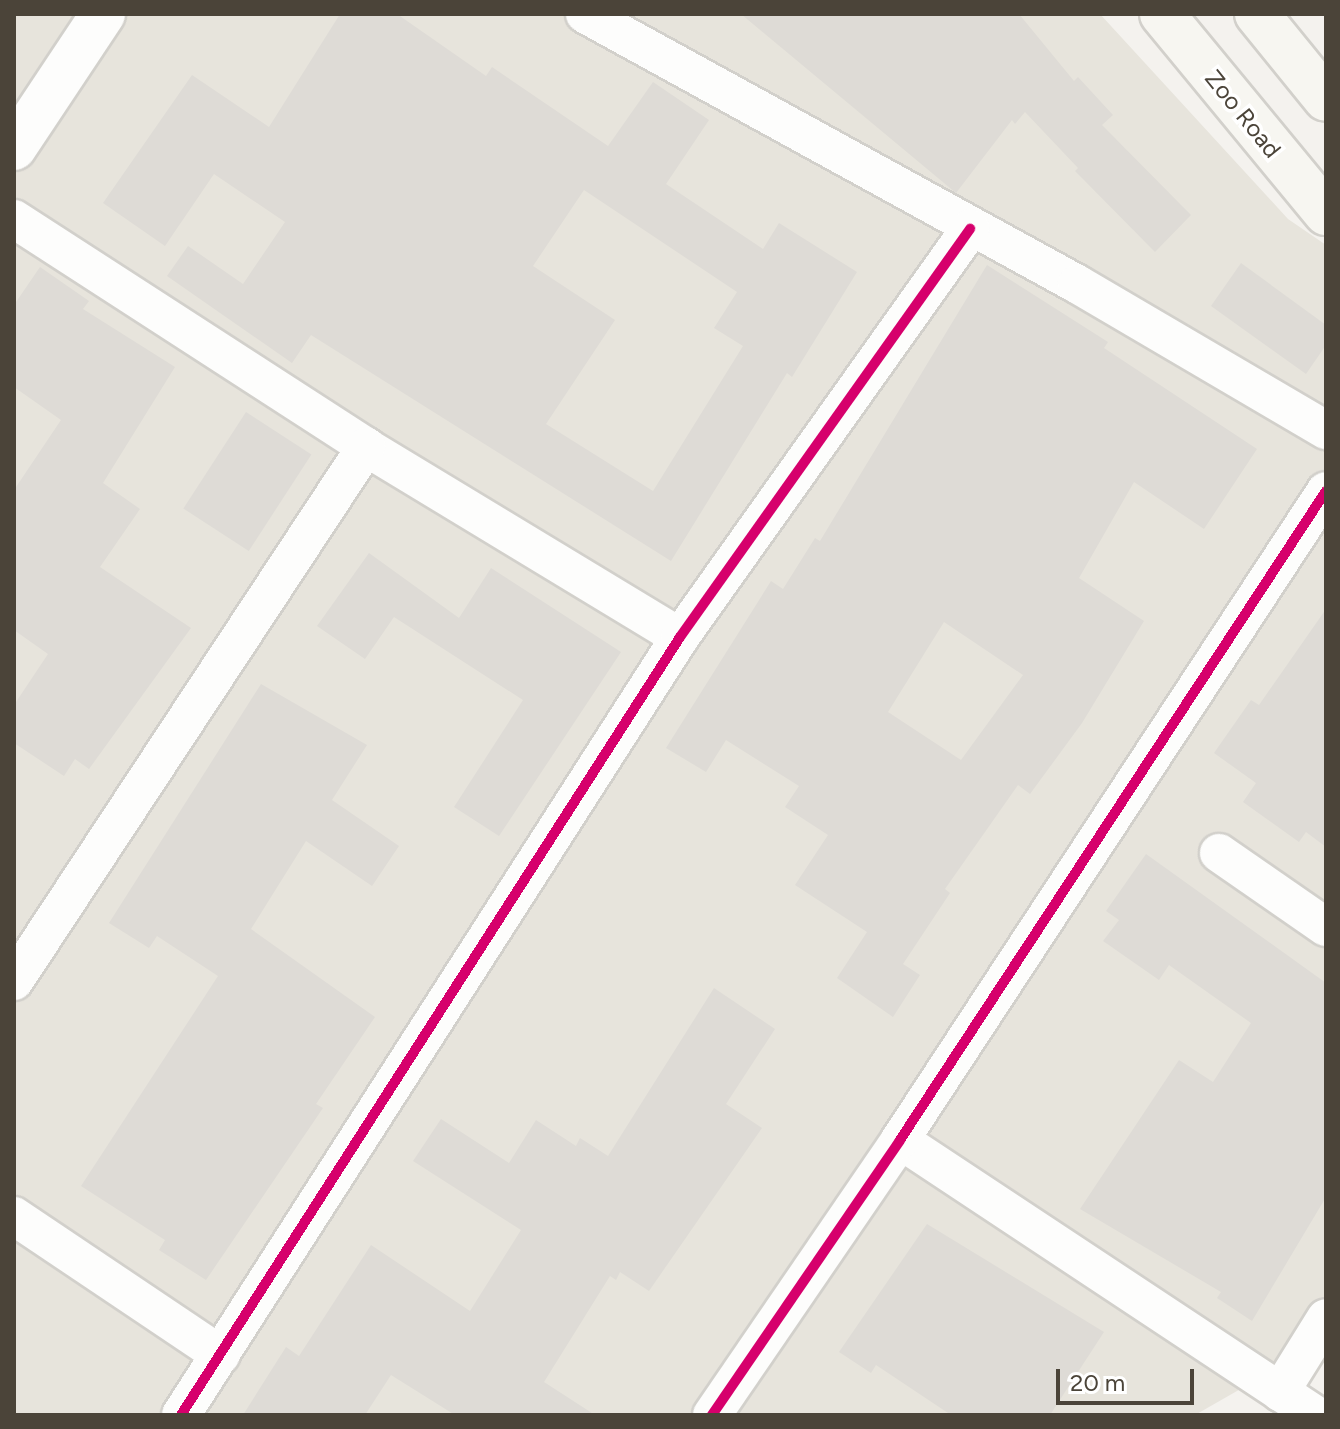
<!DOCTYPE html>
<html>
<head>
<meta charset="utf-8">
<style>
	body { margin:0 }
	#map { position:relative; width:1340px; height:1429px; overflow:hidden; background:#f4f2ee; font-family:Figtree,sans-serif }
	div>[style] { position:absolute }
	.residential>* { inset:0; background:#e7e4dc }
	.building>* { inset:0; background:#dedbd6; transform-origin:0 0 }
	.roads { filter:drop-shadow(2px 0 #d2d0cb) drop-shadow(-2px 0 #d2d0cb) drop-shadow(0 2px #d2d0cb) drop-shadow(0 -2px #d2d0cb) }
	.minor>* { height:38px; margin:-19px; padding:0 19px; transform-origin:19px; border-radius:19px; background:#fdfdfc }
	.tertiary>* { height:44px; margin:-22px; padding:0 22px; transform-origin:22px; border-radius:22px; background:#fdfdfc }
	.secondary>* { height:44px; margin:-22px; padding:0 22px; transform-origin:22px; border-radius:22px; background:#f7f6f1 }
	.cycleway>* { height:10px; margin:-5px; padding:0 5px; transform-origin:5px; border-radius:5px; background:#d6006c }
	span { translate:-50% -50%; white-space:nowrap; text-align:center; line-height:1.15; -webkit-text-stroke:7px #fff; paint-order:stroke }
	.street-label { font-size:24px; color:#4b4439 }
	.frame { position:absolute; inset:0; border:16px solid #4b4439; pointer-events:none }
	.scale { position:absolute; left:1056px; top:1369px; width:138px; height:36px; box-sizing:border-box; border:4px solid #4b4439; border-top:0; padding-left:10px; font-size:24px; line-height:28px; white-space:nowrap; color:#4b4439; -webkit-text-stroke:6px #fff; paint-order:stroke }
</style>
</head>
<body>
<div id="map">
	<div class="residential">
		<i style="clip-path:polygon(14px 14px,1100px 14px,1288px 219px,1326px 245px,1326px 1340px,1195px 1415px,14px 1415px)"></i>
	</div>
	<div class="building">
		<i style="clip-path:polygon(evenodd,340px 14px,397px 14px,486px 76px,492px 67px,608px 146px,653px 82px,709px 120px,666px 184px,763px 249px,779px 223px,857px 272px,792px 377px,787px 373px,671px 561px,311px 335px,292px 363px,167px 276px,188px 246px,243px 284px,285px 222px,214px 174px,165px 246px,103px 203px,192px 75px,269px 127px,340px 14px,584px 190px,737px 292px,714px 328px,743px 346px,653px 491px,546px 424px,615px 320px,533px 266px,584px 190px)"></i>
		<i style="clip-path:polygon(741px 14px,1019px 14px,1074px 81px,1078px 77px,1113px 115px,1102px 125px,1191px 215px,1155px 252px,1075px 171px,1078px 168px,1025px 112px,1015px 124px,1012px 120px,956px 193px)"></i>
		<i style="clip-path:polygon(1241px 263px,1326px 325px,1326px 345px,1306px 374px,1211px 306px)"></i>
		<i style="clip-path:polygon(evenodd,987px 265px,1108px 342px,1104px 348px,1257px 449px,1204px 529px,1134px 482px,1079px 578px,1144px 621px,1082px 723px,1030px 794px,1018px 785px,945px 889px,950px 893px,903px 964px,920px 975px,893px 1017px,837px 978px,867px 932px,795px 885px,828px 835px,785px 807px,799px 786px,726px 740px,706px 772px,666px 748px,771px 581px,783px 589px,815px 538px,820px 541px,987px 265px,944px 622px,1023px 675px,961px 760px,888px 712px,944px 622px)"></i>
		<i style="clip-path:polygon(40px 267px,89px 301px,83px 309px,175px 367px,103px 483px,140px 509px,100px 567px,191px 628px,89px 769px,75px 759px,64px 776px,14px 743px,14px 705px,48px 654px,14px 630px,14px 490px,61px 420px,14px 387px,14px 305px)"></i>
		<i style="left:246px;top:412px;width:78px;height:115px;rotate:33deg"></i>
		<i style="clip-path:polygon(369px 553px,459px 618px,491px 568px,621px 652px,499px 836px,454px 807px,523px 700px,394px 617px,365px 659px,317px 626px)"></i>
		<i style="clip-path:polygon(1326px 609px,1326px 847px,1306px 832px,1299px 842px,1243px 802px,1256px 783px,1214px 753px,1251px 700px,1259px 705px)"></i>
		<i style="clip-path:polygon(261px 684px,367px 745px,332px 800px,399px 846px,372px 886px,306px 841px,251px 929px,375px 1017px,316px 1104px,323px 1108px,206px 1280px,159px 1250px,165px 1240px,81px 1186px,218px 976px,157px 936px,149px 948px,109px 923px)"></i>
		<i style="clip-path:polygon(1146px 854px,1326px 983px,1326px 1197px,1252px 1321px,1217px 1298px,1221px 1292px,1080px 1209px,1179px 1060px,1213px 1082px,1251px 1023px,1169px 965px,1159px 980px,1103px 941px,1119px 920px,1106px 911px)"></i>
		<i style="clip-path:polygon(714px 988px,775px 1029px,726px 1104px,762px 1128px,649px 1291px,620px 1272px,616px 1280px,610px 1276px,544px 1382px,595px 1415px,455px 1415px,391px 1375px,365px 1415px,243px 1415px,286px 1347px,299px 1356px,371px 1245px,470px 1311px,521px 1230px,413px 1161px,441px 1119px,509px 1163px,536px 1120px,576px 1146px,580px 1138px,608px 1156px)"></i>
		<i style="clip-path:polygon(927px 1224px,1104px 1332px,1050px 1415px,951px 1415px,876px 1365px,871px 1373px,839px 1352px)"></i>
	</div>
	<div class="roads">
		<div class="minor">
			<i style="left:585px;top:14px;width:561px;rotate:28.76deg"></i>
			<i style="left:1077px;top:284px;width:289px;rotate:30.4deg"></i>
			<i style="left:14px;top:219px;width:419px;rotate:32.9deg"></i>
			<i style="left:366px;top:447px;width:367px;rotate:31.2deg"></i>
			<i style="left:1219px;top:853px;width:130px;rotate:34.7deg"></i>
			<i style="left:14px;top:981px;width:640px;rotate:-56.61deg"></i>
			<i style="left:900px;top:1140px;width:498px;rotate:33.5deg"></i>
			<i style="left:14px;top:1216px;width:249px;rotate:33.9deg"></i>
			<i style="left:1280px;top:1392px;width:87px;rotate:-58.1deg"></i>
			<i style="left:181px;top:1415px;width:924px;rotate:-57.32deg"></i>
			<i style="left:680px;top:637px;width:501px;rotate:-54.6deg"></i>
			<i style="left:712px;top:1415px;width:333px;rotate:-55.6deg"></i>
			<i style="left:900px;top:1140px;width:776px;rotate:-56.72deg"></i>
		</div>
		<div class="tertiary">
			<i style="left:14px;top:148px;width:161px;rotate:-56.4deg"></i>
		</div>
		<div class="secondary">
			<i style="left:1162px;top:14px;width:258px;rotate:50.5deg"></i>
			<i style="left:1257px;top:14px;width:109px;rotate:50.9deg"></i>
		</div>
	</div>
	<div class="cycleway">
		<i style="left:181px;top:1415px;width:924px;rotate:-57.32deg"></i>
		<i style="left:680px;top:637px;width:501px;rotate:-54.6deg"></i>
		<i style="left:712px;top:1415px;width:333px;rotate:-55.6deg"></i>
		<i style="left:900px;top:1140px;width:776px;rotate:-56.72deg"></i>
	</div>
	<div class="street-label">
		<span style="left:1243px;top:114px;rotate:51deg">Zoo Road</span>
	</div>
	<div class="frame"></div>
	<div class="scale">20 m</div>
</div>
</body>
</html>
